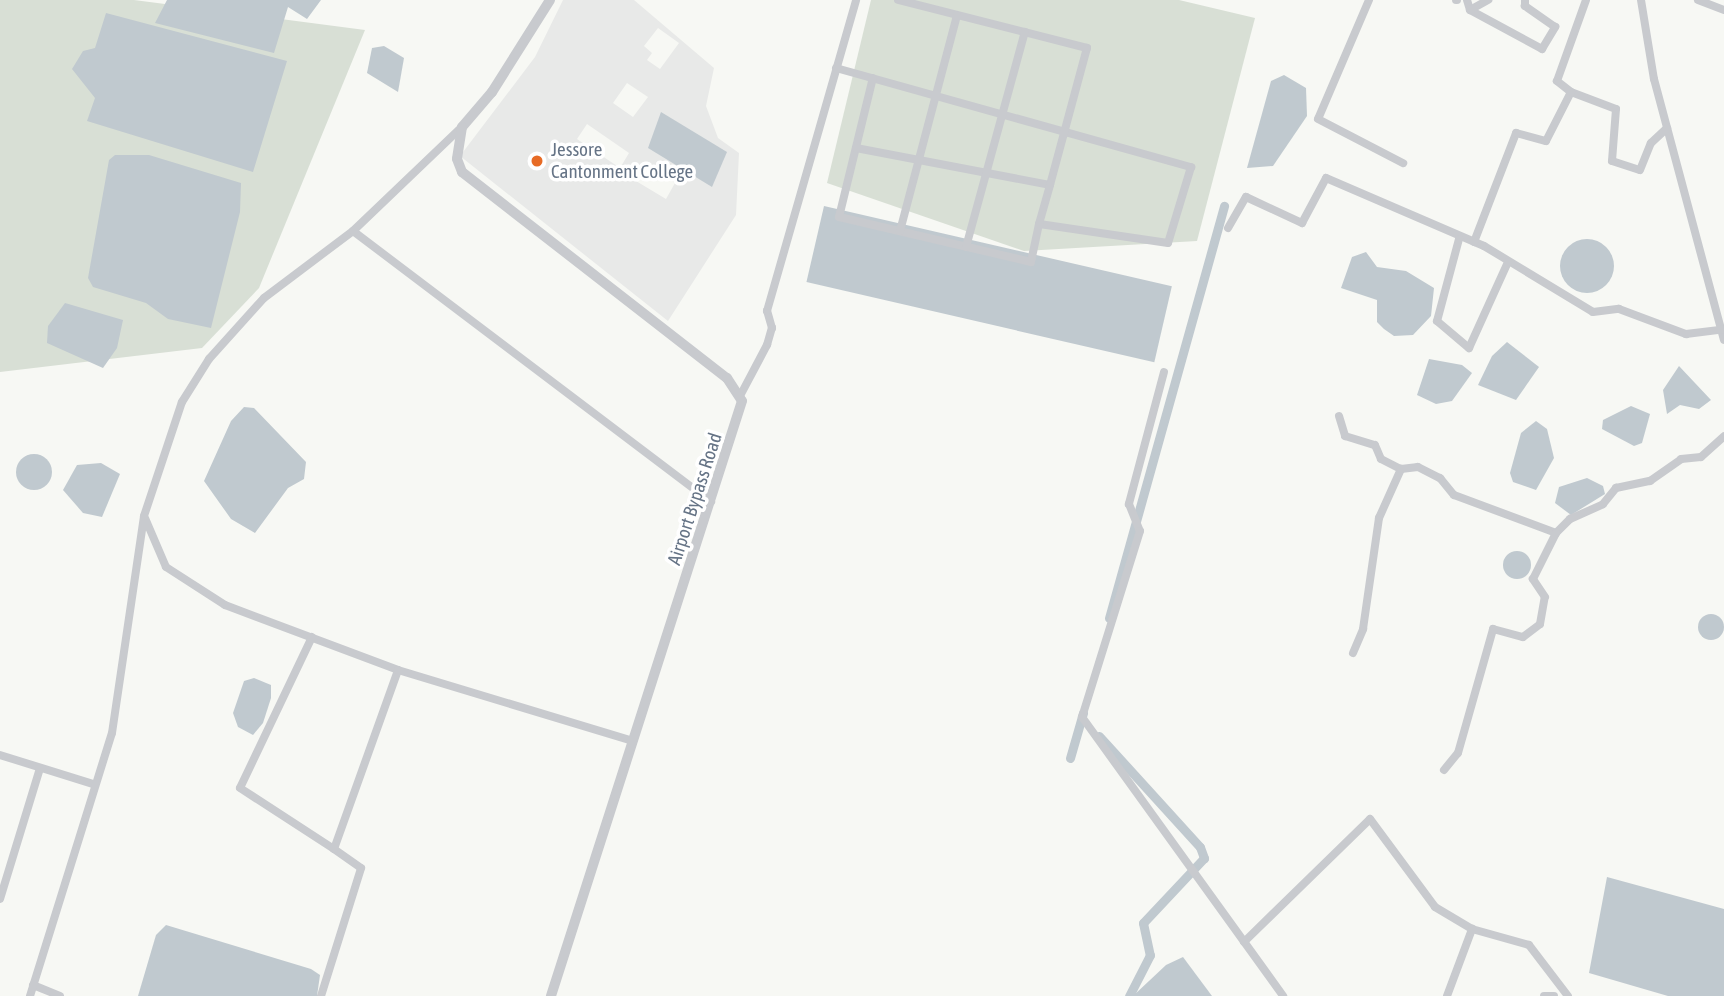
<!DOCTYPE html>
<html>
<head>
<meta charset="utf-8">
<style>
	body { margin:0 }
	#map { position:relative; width:1724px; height:996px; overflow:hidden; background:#f7f8f4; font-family:"Asap Condensed",sans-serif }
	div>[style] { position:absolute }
	.built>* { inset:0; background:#e8e9e8 }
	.green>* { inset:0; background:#d8dfd5 }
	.water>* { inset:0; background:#c0c9cf; transform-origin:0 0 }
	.round { border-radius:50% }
	.canal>* { height:9px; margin:-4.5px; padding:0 4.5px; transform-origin:4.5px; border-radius:4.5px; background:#c0c9cf }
	.minor>* { height:8px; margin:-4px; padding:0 4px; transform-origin:4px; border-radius:4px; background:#c8cace }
	.tertiary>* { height:10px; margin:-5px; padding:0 5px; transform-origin:5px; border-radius:5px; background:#c8cace }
	.dots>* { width:19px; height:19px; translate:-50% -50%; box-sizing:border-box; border:4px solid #fff; border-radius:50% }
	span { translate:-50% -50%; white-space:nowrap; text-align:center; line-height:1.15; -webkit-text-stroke:7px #fff; paint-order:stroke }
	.poi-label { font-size:19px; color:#667486 }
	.left { translate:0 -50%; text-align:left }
	.street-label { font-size:19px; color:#667486 }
</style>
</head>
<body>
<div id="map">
	<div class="built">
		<i style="clip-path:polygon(evenodd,563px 0,634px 0,714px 68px,706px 106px,718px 138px,739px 153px,736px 215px,668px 321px,460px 156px,535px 57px,563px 0,658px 28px,679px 43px,660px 69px,647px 60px,652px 53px,644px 46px,658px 28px,563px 0,627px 83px,648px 97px,633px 117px,613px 103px,627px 83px,563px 0,587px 124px,629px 153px,620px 168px,577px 139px,587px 124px,563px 0,645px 166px,675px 183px,666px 199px,636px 181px,645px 166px)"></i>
	</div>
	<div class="green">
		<i style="clip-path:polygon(0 0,134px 0,365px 30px,259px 288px,202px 348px,0 372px)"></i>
		<i style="clip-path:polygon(871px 0,1179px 0,1255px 18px,1197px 241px,1024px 251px,827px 183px)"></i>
	</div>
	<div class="water">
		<i style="clip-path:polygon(167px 0,321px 0,307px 19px,288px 7px,274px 53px,155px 23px)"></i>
		<i style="clip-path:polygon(106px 13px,287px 61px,253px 172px,87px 121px,95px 98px,72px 69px,83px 51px,95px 48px)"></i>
		<i style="clip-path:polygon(384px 46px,404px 58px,398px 92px,367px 73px,372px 48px)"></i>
		<i style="clip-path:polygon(1284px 75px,1306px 88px,1307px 116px,1273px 166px,1247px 168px,1271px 81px)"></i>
		<i style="clip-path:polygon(661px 112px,727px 152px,712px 187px,648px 148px)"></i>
		<i style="clip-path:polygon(115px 155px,149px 155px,241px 183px,240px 212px,211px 328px,168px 319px,146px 303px,93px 287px,88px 278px,109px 160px)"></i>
		<i style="left:824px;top:206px;width:357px;height:78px;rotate:13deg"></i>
		<i class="round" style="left:1560px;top:239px;width:54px;height:54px"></i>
		<i style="clip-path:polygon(1366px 252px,1377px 267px,1406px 271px,1434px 288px,1431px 316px,1413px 335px,1394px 336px,1384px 329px,1377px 322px,1377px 300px,1341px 288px,1352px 257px)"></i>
		<i style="clip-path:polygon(65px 303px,123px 320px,117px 348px,103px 368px,47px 343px,48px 326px)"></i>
		<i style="clip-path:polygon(1507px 342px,1539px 367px,1516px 400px,1478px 385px,1492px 356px)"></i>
		<i style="clip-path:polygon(1429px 359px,1462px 365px,1472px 373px,1452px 401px,1436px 404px,1417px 395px)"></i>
		<i style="clip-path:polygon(1679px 366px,1711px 400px,1699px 409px,1680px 405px,1667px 414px,1663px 390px)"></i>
		<i style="clip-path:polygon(1631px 406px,1650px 414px,1642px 443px,1634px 446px,1602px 429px,1603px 420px)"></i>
		<i style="clip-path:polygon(244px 407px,254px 408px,306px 462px,304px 479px,288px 488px,255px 533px,231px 519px,204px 481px,231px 421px)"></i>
		<i style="clip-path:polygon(1536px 421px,1547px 429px,1554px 458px,1536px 490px,1513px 482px,1510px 473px,1521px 433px)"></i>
		<i class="round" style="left:16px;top:454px;width:36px;height:36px"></i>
		<i style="clip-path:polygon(101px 463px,120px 474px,102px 517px,83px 513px,63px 490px,77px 465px)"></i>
		<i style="clip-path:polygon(1587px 478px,1603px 486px,1605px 494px,1571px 515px,1555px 503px,1559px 487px)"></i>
		<i class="round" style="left:1503px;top:551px;width:28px;height:28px"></i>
		<i class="round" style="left:1698px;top:614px;width:26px;height:26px"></i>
		<i style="clip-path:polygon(254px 678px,271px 685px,271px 698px,263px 723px,253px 735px,238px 727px,233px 713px,244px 681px)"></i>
		<i style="clip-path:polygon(1607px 877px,1724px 909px,1724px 996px,1668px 996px,1589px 973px)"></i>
		<i style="clip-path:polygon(166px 925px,311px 969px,320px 975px,317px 996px,138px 996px,156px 935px)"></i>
		<i style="clip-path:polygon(1183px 957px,1212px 996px,1133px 996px,1166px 965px)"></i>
	</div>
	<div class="canal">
		<i style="left:1109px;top:618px;width:428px;rotate:-74.4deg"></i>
		<i style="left:1099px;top:736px;width:150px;rotate:47.7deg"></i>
		<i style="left:1200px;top:847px;width:12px;rotate:70deg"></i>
		<i style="left:1204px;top:858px;width:89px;rotate:133.2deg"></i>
		<i style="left:1143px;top:923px;width:33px;rotate:78deg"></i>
		<i style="left:1150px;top:955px;width:46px;rotate:117.1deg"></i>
		<i style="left:1070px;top:758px;width:47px;rotate:-73.9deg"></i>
	</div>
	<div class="minor">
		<i style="left:1369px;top:0;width:129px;rotate:113.2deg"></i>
		<i style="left:1318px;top:119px;width:96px;rotate:27.4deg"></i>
		<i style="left:1456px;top:0;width:1px"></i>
		<i style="left:1467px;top:0;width:10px;rotate:73deg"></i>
		<i style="left:1470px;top:10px;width:82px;rotate:28.4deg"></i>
		<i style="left:1542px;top:49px;width:26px;rotate:-59deg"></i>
		<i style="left:1555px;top:27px;width:37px;rotate:-145deg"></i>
		<i style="left:1525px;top:6px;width:6px;rotate:-90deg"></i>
		<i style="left:1641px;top:0;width:80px;rotate:80.7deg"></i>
		<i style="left:1654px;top:79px;width:270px;rotate:75deg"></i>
		<i style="left:1698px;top:0;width:28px;rotate:21deg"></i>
		<i style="left:1470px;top:10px;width:21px;rotate:-29deg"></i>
		<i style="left:836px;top:68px;width:369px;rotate:15.6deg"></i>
		<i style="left:1191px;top:167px;width:79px;rotate:106.8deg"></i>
		<i style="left:1168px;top:243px;width:130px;rotate:-171.6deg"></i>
		<i style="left:1039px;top:224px;width:39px;rotate:102deg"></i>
		<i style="left:1031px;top:262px;width:197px;rotate:-166.8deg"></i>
		<i style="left:839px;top:217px;width:143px;rotate:-76.3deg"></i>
		<i style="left:1571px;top:92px;width:48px;rotate:20.7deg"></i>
		<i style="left:1616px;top:109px;width:52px;rotate:94.4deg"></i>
		<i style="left:1612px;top:161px;width:29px;rotate:18deg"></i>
		<i style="left:1640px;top:170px;width:29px;rotate:-68deg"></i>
		<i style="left:1651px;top:143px;width:22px;rotate:-43deg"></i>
		<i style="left:856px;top:148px;width:197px;rotate:10.8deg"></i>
		<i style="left:1050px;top:185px;width:142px;rotate:-74.9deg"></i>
		<i style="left:1087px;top:48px;width:195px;rotate:-165.7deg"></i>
		<i style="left:1039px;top:224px;width:41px;rotate:-74.2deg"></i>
		<i style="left:1228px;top:228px;width:36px;rotate:-60deg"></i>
		<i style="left:1246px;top:197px;width:62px;rotate:24.9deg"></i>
		<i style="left:1302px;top:223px;width:51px;rotate:-61.9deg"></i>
		<i style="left:1326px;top:178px;width:172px;rotate:23.3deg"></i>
		<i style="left:1484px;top:246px;width:127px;rotate:31.2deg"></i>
		<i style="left:1593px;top:312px;width:26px;rotate:-7deg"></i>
		<i style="left:1619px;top:309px;width:72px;rotate:20.5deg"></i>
		<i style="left:1686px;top:334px;width:38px;rotate:-7deg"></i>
		<i style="left:353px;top:231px;width:449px;rotate:37.1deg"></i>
		<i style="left:900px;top:231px;width:223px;rotate:-75.2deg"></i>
		<i style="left:1459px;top:239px;width:85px;rotate:105deg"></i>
		<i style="left:1437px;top:321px;width:42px;rotate:40.2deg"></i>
		<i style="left:1469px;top:348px;width:94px;rotate:-65.6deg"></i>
		<i style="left:1474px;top:242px;width:117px;rotate:-68.9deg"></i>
		<i style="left:1516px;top:133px;width:31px;rotate:15deg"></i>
		<i style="left:1546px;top:141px;width:55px;rotate:-63deg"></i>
		<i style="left:1571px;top:92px;width:18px;rotate:-142deg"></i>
		<i style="left:1557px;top:81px;width:86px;rotate:-70.3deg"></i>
		<i style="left:966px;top:247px;width:223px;rotate:-74.7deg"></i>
		<i style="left:1164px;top:372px;width:137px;rotate:104.9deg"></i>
		<i style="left:1129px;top:504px;width:29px;rotate:68deg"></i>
		<i style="left:1140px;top:531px;width:195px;rotate:107.3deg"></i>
		<i style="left:1082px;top:717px;width:344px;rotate:54.2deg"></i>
		<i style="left:740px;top:396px;width:58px;rotate:-62.1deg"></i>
		<i style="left:767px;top:345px;width:18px;rotate:-74deg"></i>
		<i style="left:772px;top:328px;width:18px;rotate:-106deg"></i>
		<i style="left:767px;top:311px;width:323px;rotate:-74deg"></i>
		<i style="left:1339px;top:416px;width:21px;rotate:73deg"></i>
		<i style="left:1345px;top:436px;width:31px;rotate:17deg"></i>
		<i style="left:1375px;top:445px;width:15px;rotate:67deg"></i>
		<i style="left:1381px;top:459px;width:22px;rotate:27deg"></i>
		<i style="left:145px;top:518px;width:53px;rotate:66.8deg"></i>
		<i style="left:166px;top:567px;width:70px;rotate:32.8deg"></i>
		<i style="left:225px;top:605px;width:185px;rotate:20.6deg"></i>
		<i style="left:312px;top:637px;width:167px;rotate:115.5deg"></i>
		<i style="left:240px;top:788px;width:112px;rotate:33deg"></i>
		<i style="left:1353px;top:653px;width:26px;rotate:-67deg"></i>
		<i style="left:1363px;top:629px;width:112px;rotate:-81.8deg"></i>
		<i style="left:1379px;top:518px;width:54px;rotate:-65.8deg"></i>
		<i style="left:1401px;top:469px;width:17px;rotate:-7deg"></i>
		<i style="left:1418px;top:467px;width:25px;rotate:27deg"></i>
		<i style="left:1440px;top:478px;width:22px;rotate:51deg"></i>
		<i style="left:1454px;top:495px;width:109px;rotate:20.4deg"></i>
		<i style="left:1556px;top:533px;width:20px;rotate:-45deg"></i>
		<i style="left:1570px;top:519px;width:36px;rotate:-24deg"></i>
		<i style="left:1603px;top:504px;width:21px;rotate:-51deg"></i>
		<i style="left:1616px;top:488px;width:35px;rotate:-12deg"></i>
		<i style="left:1650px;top:481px;width:38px;rotate:-35deg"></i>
		<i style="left:1681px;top:459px;width:20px;rotate:-6deg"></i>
		<i style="left:1701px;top:457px;width:31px;rotate:-42deg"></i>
		<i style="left:0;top:755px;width:97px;rotate:17.3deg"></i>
		<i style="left:1444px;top:770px;width:22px;rotate:-51deg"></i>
		<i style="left:1458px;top:753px;width:129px;rotate:-74.2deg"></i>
		<i style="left:1493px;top:629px;width:31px;rotate:15deg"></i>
		<i style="left:1523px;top:637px;width:21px;rotate:-37deg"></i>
		<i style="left:1540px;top:624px;width:27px;rotate:-80deg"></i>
		<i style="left:1545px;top:597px;width:22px;rotate:-124deg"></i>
		<i style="left:1533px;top:579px;width:51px;rotate:-63.4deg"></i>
		<i style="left:0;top:899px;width:137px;rotate:-73deg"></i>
		<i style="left:1244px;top:942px;width:176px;rotate:-44.3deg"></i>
		<i style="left:1370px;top:819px;width:109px;rotate:53.5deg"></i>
		<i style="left:1435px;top:907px;width:43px;rotate:30.7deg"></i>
		<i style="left:1472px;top:929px;width:59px;rotate:15.7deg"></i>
		<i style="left:1529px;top:945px;width:64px;rotate:52.6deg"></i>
		<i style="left:33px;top:985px;width:29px;rotate:22deg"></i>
		<i style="left:30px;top:996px;width:275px;rotate:-72.7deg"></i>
		<i style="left:112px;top:733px;width:219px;rotate:-81.6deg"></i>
		<i style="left:144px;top:516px;width:120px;rotate:-71.6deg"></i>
		<i style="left:182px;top:402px;width:51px;rotate:-57.9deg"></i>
		<i style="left:209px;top:359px;width:82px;rotate:-48deg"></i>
		<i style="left:264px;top:298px;width:111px;rotate:-37deg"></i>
		<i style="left:353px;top:231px;width:151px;rotate:-43.7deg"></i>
		<i style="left:321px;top:996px;width:134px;rotate:-72.6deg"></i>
		<i style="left:361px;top:868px;width:33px;rotate:-145deg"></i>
		<i style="left:334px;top:849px;width:190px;rotate:-70.3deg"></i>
		<i style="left:398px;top:670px;width:245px;rotate:16.8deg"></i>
		<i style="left:1447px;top:996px;width:72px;rotate:-69.5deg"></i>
		<i style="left:1544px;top:996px;width:10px"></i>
	</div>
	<div class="tertiary">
		<i style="left:550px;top:0;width:109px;rotate:122.2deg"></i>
		<i style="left:492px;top:92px;width:46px;rotate:130.6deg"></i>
		<i style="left:462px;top:127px;width:32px;rotate:99deg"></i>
		<i style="left:457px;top:159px;width:14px;rotate:69deg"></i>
		<i style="left:462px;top:172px;width:336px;rotate:37.9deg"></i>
		<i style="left:727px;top:378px;width:27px;rotate:57deg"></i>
		<i style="left:742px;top:401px;width:625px;rotate:107.8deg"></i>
	</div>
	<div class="dots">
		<i style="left:537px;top:161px;background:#e76b25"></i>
	</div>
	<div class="poi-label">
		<span class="left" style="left:551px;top:161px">Jessore<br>Cantonment College</span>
	</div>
	<div class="street-label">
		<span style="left:695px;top:499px;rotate:-72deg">Airport Bypass Road</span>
	</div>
</div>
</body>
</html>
